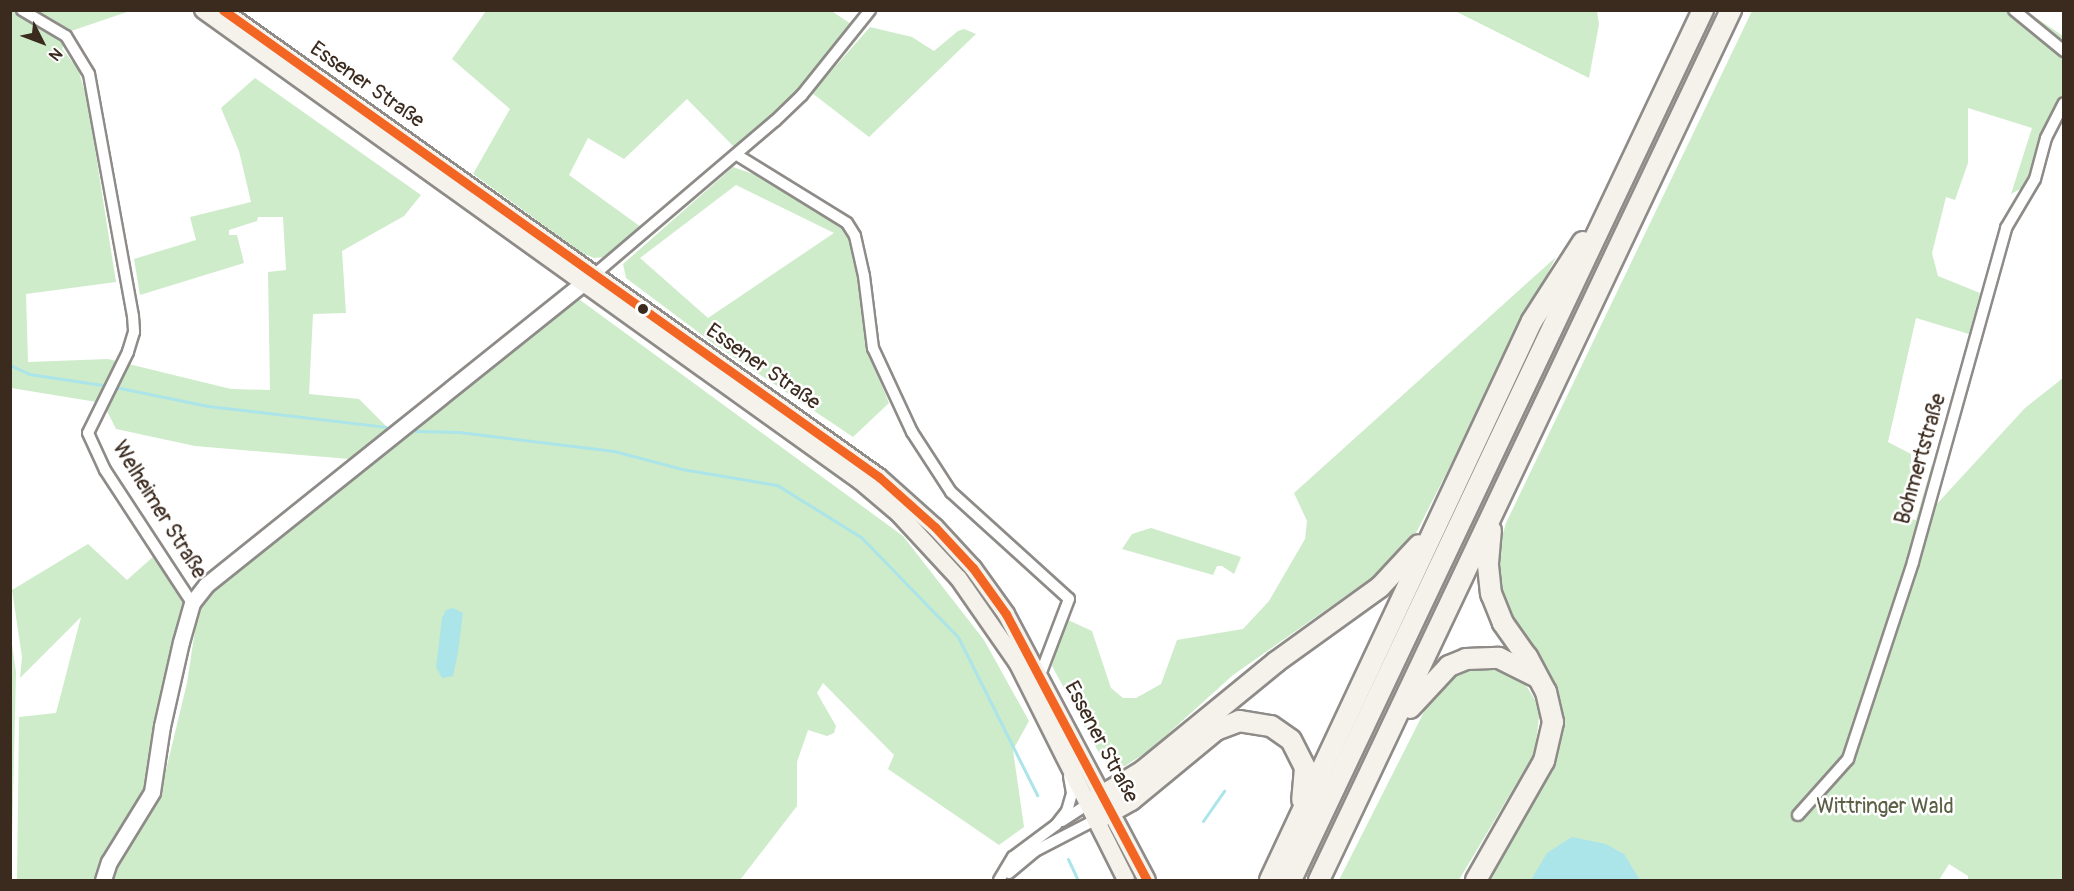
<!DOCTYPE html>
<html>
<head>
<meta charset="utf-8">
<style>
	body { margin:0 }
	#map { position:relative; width:2074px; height:891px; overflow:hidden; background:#fff; font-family:Pangolin,sans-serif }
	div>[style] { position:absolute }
	.green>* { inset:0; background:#ceecca }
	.water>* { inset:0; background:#abe4e9 }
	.stream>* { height:3px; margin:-1.5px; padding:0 1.5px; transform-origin:1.5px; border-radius:1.5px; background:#abe4e9 }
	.roads { filter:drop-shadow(2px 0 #8e8b88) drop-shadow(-2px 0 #8e8b88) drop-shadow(0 2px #8e8b88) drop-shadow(0 -2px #8e8b88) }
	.street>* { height:10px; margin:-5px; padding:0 5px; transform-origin:5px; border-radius:5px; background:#fff }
	.secondary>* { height:15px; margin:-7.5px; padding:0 7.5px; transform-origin:7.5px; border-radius:7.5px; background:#fff }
	.primary>* { height:16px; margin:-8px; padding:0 8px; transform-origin:8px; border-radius:8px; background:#f5f1eb }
	.highway>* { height:20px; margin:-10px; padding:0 10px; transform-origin:10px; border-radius:10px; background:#f5f1eb }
	.bus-1>* { height:9px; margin:-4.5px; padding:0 4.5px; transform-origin:4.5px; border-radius:4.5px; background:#f26522 }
	.dots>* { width:16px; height:16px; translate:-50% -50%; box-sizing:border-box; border:3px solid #fff; border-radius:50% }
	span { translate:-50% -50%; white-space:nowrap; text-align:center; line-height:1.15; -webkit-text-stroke:5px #fff; paint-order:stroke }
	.street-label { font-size:21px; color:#3b2a1e }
	.park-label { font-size:21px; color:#5b5f45 }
	.frame { position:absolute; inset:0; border:12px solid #3b2a1e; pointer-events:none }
	.north { position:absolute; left:12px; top:12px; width:60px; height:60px; -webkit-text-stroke:4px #fff; paint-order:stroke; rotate:132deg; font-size:16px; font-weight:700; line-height:24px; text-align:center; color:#3b2a1e }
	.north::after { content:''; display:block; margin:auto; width:21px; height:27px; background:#3b2a1e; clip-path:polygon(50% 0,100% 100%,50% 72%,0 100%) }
</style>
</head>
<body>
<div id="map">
	<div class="green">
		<i style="clip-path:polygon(830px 10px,854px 26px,801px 88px,737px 150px,687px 99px,624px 159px,588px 138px,569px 175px,641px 227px,606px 257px,594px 258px,582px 253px,473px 174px,510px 109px,452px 59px,486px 11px)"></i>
		<i style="clip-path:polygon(10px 11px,130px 11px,71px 31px,62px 49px,78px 69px,87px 98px,116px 282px,26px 294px,28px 362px,108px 359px,231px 389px,270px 390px,268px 272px,286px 270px,283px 217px,258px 217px,257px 221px,229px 230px,229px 235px,237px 235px,244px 263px,140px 295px,134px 259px,196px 240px,190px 217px,251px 202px,239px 151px,221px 108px,255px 78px,421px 195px,404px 216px,342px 251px,346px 313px,313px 314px,309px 394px,359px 399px,390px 430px,349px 459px,195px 446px,116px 429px,103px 403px,11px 388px)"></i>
		<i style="clip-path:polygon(1455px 11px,1597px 11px,1599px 24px,1589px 78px)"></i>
		<i style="clip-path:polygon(1752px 11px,2026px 11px,2063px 36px,2063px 97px,2053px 118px,2034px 179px,2024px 187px,2011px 194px,2032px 128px,1968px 108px,1968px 163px,1955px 200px,1946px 197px,1932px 253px,1938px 276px,1980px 293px,1969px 334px,1916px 318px,1888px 442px,1911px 454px,1910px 519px,1916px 520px,1932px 464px,1935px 506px,2025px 408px,2063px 378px,2063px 880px,1968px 880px,1968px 876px,1949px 864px,1939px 880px,1490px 880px,1555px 762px,1561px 735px,1559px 704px,1550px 679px,1509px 620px,1498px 592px,1495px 561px,1506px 523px)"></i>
		<i style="clip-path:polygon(870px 27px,912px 37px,934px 51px,958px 31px,964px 29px,976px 34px,869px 137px,812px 93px)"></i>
		<i style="clip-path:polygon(evenodd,733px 167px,759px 176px,800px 198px,847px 229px,853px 242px,867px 348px,889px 403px,853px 437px,714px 344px,626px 278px,623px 264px,733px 167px,736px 185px,834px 233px,708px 318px,640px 258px,736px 185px)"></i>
		<i style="clip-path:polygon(1556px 257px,1414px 537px,1393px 563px,1233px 675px,1150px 750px,1125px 766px,1112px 766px,1103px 760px,1052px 666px,1066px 619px,1092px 631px,1111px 688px,1123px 698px,1136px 698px,1161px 684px,1177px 640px,1243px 629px,1269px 601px,1305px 539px,1307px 521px,1294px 493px)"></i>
		<i style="clip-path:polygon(576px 297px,903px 536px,984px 640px,1029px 721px,1013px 750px,1024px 827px,999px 845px,888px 769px,894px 755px,823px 683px,817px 693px,836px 726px,834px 733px,827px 736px,808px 730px,797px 762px,797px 806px,740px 880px,111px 880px,160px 795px,187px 683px,199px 604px,285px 528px)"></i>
		<i style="clip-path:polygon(1151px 528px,1241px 557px,1234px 574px,1222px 566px,1217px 566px,1213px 575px,1122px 549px,1132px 534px)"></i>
		<i style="clip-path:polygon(88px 544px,127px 580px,154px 556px,185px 607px,160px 696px,147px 793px,98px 880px,17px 880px,19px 717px,56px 713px,81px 617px,20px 678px,22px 657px,12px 590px)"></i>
		<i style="clip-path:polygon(11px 637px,16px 672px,11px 880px,10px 880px)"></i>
		<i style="clip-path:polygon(1487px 662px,1519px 674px,1540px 708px,1535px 752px,1459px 880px,1339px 880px,1428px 704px,1449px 680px)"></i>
	</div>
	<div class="water">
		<i style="clip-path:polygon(453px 608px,463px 613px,458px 652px,453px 676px,442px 678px,436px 667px,442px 618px,446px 610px)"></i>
		<i style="clip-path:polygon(1572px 837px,1606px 844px,1624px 854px,1640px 880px,1531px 880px,1547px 853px)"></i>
	</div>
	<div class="stream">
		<i style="left:10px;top:365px;width:21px;rotate:25deg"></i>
		<i style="left:29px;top:374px;width:81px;rotate:8.5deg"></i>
		<i style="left:115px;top:387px;width:95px;rotate:11.5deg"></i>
		<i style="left:208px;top:406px;width:179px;rotate:6.7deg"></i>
		<i style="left:416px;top:431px;width:43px;rotate:1.3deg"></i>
		<i style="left:459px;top:432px;width:156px;rotate:7deg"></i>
		<i style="left:614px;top:451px;width:70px;rotate:14.8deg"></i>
		<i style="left:682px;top:469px;width:96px;rotate:9.6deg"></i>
		<i style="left:777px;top:485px;width:99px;rotate:31.8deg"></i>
		<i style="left:861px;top:537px;width:139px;rotate:45.9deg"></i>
		<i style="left:958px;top:637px;width:177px;rotate:63.4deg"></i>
		<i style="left:1203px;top:821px;width:37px;rotate:-55deg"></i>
		<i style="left:1068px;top:859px;width:23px;rotate:65deg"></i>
	</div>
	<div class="roads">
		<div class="street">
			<i style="left:22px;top:10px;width:51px;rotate:30.6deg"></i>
			<i style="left:66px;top:36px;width:44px;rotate:58.8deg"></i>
			<i style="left:89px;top:74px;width:246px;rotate:79.7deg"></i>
			<i style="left:133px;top:316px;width:16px;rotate:86deg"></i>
			<i style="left:134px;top:332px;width:21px;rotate:107deg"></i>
			<i style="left:128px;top:352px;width:90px;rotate:116.3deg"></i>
			<i style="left:88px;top:433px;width:41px;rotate:65.3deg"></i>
			<i style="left:105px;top:470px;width:159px;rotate:56.8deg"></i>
			<i style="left:2014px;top:10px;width:65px;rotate:39.4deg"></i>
			<i style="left:737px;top:155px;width:129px;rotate:31.7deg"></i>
			<i style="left:847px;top:223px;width:15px;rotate:58deg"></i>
			<i style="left:855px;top:236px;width:41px;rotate:77.3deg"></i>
			<i style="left:864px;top:276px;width:73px;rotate:82.9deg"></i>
			<i style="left:873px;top:348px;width:93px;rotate:65.1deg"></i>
			<i style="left:912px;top:432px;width:72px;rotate:57deg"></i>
			<i style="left:951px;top:492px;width:159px;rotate:42.2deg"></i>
			<i style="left:1069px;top:599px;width:81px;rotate:110.9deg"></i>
			<i style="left:595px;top:274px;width:236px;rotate:-40.4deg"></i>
			<i style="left:775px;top:121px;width:37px;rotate:-44deg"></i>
			<i style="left:802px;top:95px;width:109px;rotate:-51.3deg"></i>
			<i style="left:1798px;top:815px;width:75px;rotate:-48.2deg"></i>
			<i style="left:1848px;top:759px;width:207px;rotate:-71.7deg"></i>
			<i style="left:1913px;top:562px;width:347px;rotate:-74.4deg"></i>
			<i style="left:2006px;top:228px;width:57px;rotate:-59.4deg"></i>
			<i style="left:2035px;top:179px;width:42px;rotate:-75deg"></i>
			<i style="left:2046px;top:138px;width:39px;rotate:-63deg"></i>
			<i style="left:1062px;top:821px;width:33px;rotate:-33deg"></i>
			<i style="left:1009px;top:873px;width:34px;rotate:-40deg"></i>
			<i style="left:1035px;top:851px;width:70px;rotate:-27.3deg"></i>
			<i style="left:999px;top:880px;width:27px;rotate:-59deg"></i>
			<i style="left:1013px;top:857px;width:54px;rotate:-36.7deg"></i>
			<i style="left:1056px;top:825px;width:18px;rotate:-52deg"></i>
			<i style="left:1067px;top:811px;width:19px;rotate:-74deg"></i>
			<i style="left:1072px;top:793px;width:17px;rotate:-100deg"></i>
		</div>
		<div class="secondary">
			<i style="left:103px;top:880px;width:19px;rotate:-72deg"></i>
			<i style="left:109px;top:862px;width:82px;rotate:-58.4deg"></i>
			<i style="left:152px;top:792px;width:67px;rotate:-81.4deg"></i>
			<i style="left:162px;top:726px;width:86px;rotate:-77.3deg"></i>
			<i style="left:181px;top:642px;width:41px;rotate:-74.2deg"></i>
			<i style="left:192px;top:603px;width:23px;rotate:-52deg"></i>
			<i style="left:206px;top:585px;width:494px;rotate:-38.7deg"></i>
		</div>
		<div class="primary">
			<i style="left:203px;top:10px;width:808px;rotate:35.64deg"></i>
			<i style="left:860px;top:481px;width:51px;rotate:40.2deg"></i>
			<i style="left:899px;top:514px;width:88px;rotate:47.3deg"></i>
			<i style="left:959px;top:579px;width:103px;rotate:55.2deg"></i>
			<i style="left:1018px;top:664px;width:241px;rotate:63.4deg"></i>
			<i style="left:222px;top:10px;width:806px;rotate:35.41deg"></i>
			<i style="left:879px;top:477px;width:75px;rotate:41.8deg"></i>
			<i style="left:935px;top:527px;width:56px;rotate:47.2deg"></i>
			<i style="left:973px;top:568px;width:57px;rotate:54.3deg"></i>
			<i style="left:1006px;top:614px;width:301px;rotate:62.1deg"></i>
		</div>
		<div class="highway">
			<i style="left:1410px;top:708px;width:57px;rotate:-47.1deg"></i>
			<i style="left:1449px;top:666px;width:18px;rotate:-22deg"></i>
			<i style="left:1466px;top:659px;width:33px;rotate:-2deg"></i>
			<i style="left:1499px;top:658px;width:42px;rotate:26.6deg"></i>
			<i style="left:1090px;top:803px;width:62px;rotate:-31.1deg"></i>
			<i style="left:1143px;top:771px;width:172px;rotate:-39.3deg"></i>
			<i style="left:1276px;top:662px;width:128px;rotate:-35.8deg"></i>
			<i style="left:1380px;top:587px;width:57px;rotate:-47.1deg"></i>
			<i style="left:1097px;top:819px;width:39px;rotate:-29deg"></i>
			<i style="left:1131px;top:800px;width:110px;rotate:-39.5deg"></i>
			<i style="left:1216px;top:730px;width:25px;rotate:-21deg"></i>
			<i style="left:1239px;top:721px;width:32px;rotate:9deg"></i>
			<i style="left:1271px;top:726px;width:24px;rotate:35deg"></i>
			<i style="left:1291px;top:740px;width:31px;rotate:63deg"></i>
			<i style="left:1305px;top:768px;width:32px;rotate:95deg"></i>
			<i style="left:1270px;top:880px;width:617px;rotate:-64.89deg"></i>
			<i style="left:1532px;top:321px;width:94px;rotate:-57.2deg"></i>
			<i style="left:1291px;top:880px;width:963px;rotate:-64.66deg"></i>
			<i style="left:1319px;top:880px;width:963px;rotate:-64.66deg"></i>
			<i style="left:1476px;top:880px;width:137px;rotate:-60.3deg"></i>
			<i style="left:1544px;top:761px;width:40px;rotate:-77deg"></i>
			<i style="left:1553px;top:722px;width:31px;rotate:-103deg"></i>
			<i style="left:1546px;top:692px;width:40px;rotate:-118deg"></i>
			<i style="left:1527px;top:657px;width:42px;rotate:-125.2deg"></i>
			<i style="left:1503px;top:623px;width:31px;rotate:-112deg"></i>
			<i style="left:1491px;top:594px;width:31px;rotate:-96deg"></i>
			<i style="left:1488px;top:563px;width:33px;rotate:-85deg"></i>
		</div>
	</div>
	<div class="bus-1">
		<i style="left:223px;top:10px;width:805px;rotate:35.45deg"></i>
		<i style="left:879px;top:477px;width:75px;rotate:41.8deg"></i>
		<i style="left:935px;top:527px;width:56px;rotate:47.2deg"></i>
		<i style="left:973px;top:568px;width:57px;rotate:54.3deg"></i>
		<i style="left:1006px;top:614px;width:301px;rotate:62.1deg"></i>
	</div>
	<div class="dots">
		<i style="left:643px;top:309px;background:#3b2a1e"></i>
	</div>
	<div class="street-label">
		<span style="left:367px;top:85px;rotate:35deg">Essener Straße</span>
		<span style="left:763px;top:367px;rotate:35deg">Essener Straße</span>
		<span style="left:1921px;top:459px;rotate:-74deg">Bohmertstraße</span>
		<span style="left:159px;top:510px;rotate:58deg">Welheimer Straße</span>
		<span style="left:1101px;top:742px;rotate:62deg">Essener Straße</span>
	</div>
	<div class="park-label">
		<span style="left:1885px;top:807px">Wittringer Wald</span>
	</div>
	<div class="frame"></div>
	<div class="north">N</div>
</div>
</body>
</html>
